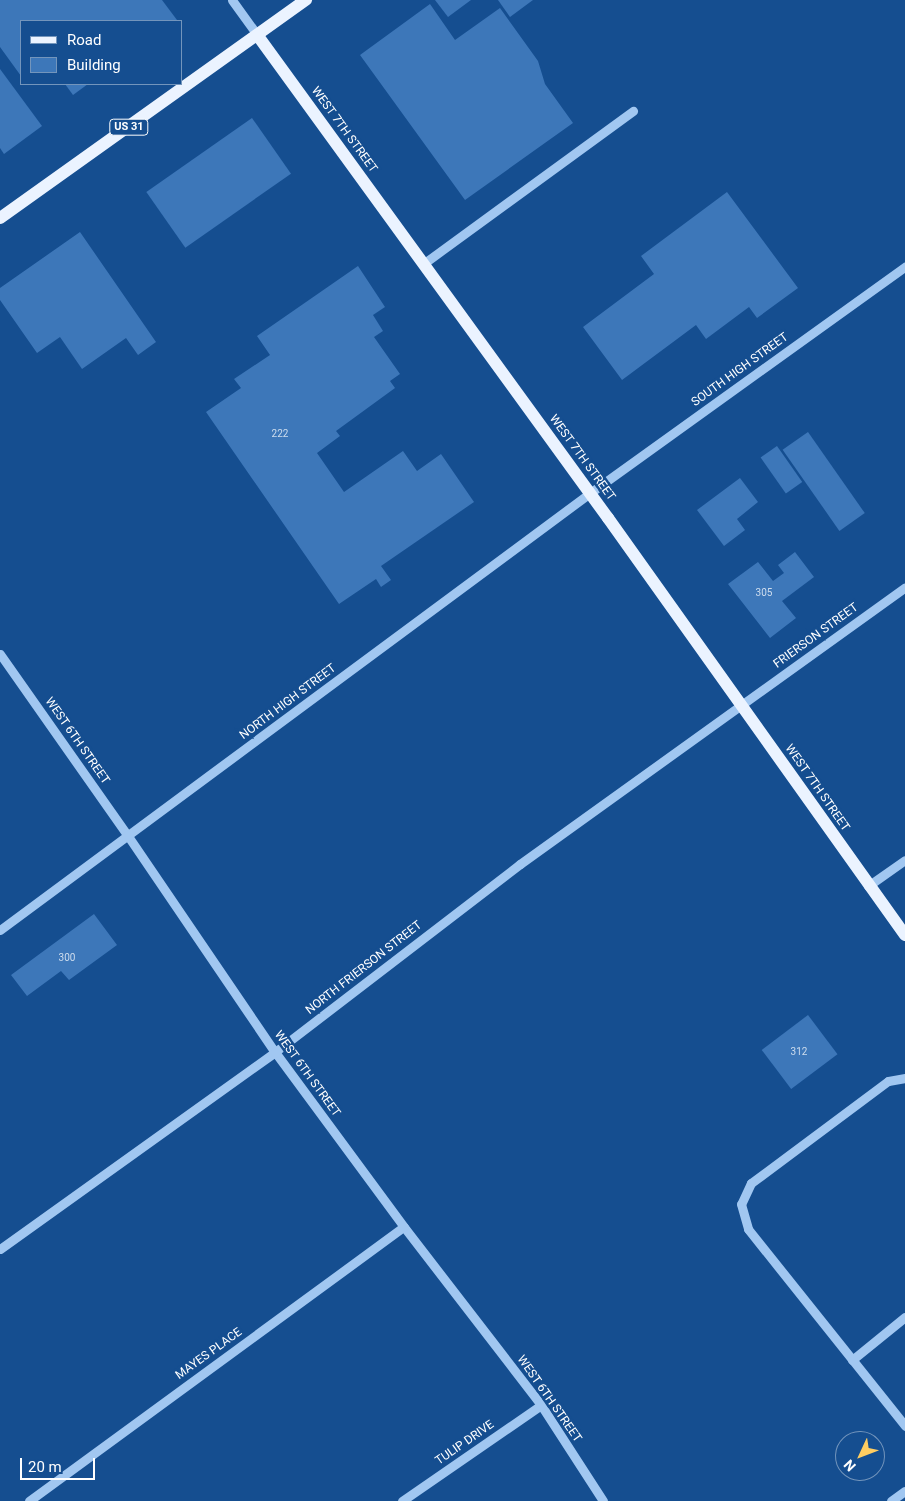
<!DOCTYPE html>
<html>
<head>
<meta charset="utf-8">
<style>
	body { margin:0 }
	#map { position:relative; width:905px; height:1501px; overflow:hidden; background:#154e90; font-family:Roboto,sans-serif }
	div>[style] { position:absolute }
	.building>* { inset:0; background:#3d77b9; transform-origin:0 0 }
	.minor>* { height:9px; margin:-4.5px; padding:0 4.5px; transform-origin:4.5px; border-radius:4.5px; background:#a1c7f1 }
	.major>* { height:12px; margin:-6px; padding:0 6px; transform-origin:6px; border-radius:6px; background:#ebf3ff }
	span { translate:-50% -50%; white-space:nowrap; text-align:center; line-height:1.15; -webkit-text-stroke:5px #154e90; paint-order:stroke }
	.number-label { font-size:10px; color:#ceddee }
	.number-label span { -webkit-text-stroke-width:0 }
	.shield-label span { padding:1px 4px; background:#154e90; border:1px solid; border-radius:4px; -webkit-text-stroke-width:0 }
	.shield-label { font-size:11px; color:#fff; font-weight:700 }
	.street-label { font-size:12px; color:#fff }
	.legend { position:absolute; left:20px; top:20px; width:162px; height:65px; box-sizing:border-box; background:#154e90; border:1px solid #7395bc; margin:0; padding:6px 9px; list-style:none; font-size:15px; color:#fff }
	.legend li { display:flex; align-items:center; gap:10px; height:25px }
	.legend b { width:25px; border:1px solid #7395bc }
	.north { position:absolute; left:835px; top:1431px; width:50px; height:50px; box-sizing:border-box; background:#154e90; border:1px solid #7395bc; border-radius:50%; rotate:227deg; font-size:14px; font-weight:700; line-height:20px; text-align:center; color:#fff }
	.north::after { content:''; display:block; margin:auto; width:18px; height:22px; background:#ffcd61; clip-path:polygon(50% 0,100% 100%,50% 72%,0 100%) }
	.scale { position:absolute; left:20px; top:1458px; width:75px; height:22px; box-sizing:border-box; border:2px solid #fff; border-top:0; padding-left:6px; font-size:15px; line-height:18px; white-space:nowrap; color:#fff; -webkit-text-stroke:4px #154e90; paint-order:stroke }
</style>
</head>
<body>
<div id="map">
	<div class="building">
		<i style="clip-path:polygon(0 0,162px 0,177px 20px,21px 21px,21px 76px,0 47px)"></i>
		<i style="clip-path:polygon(435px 0,471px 0,448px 17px)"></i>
		<i style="clip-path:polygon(498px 0,533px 0,510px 17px)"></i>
		<i style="clip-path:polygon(430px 4px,455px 40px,500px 8px,538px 61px,545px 84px,573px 123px,465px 200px,360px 55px)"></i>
		<i style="clip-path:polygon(0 69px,42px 126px,4px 154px,0 148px)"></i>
		<i style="clip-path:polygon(65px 84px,88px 84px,73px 95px)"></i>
		<i style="left:252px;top:118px;width:68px;height:129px;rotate:55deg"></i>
		<i style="clip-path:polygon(727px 192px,798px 288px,757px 318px,749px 307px,706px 339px,696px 325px,622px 380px,583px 327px,654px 274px,641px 256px)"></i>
		<i style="clip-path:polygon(80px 232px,156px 342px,138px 355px,126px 338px,82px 369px,60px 337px,37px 353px,0 300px,0 288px)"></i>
		<i style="clip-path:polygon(358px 266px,385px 307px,373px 315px,383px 331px,374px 337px,400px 374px,390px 381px,395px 388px,336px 431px,340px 436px,317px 453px,344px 492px,403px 451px,417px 471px,441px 454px,474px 502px,381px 566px,391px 580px,381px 587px,376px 579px,339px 604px,206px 412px,241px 388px,234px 379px,270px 355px,257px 336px)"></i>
		<i style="left:808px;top:432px;width:99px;height:31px;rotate:55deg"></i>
		<i style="left:777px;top:446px;width:44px;height:20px;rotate:55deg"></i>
		<i style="clip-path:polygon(740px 478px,758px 502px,737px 519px,745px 530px,724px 546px,697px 510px)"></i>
		<i style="clip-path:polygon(795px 552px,814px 577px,782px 601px,796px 618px,770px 638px,728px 584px,758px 562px,773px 581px,784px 573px,778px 565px)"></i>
		<i style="clip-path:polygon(94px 914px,117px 945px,69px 980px,61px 971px,27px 996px,11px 975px)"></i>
		<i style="left:808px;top:1015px;width:49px;height:58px;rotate:53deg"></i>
	</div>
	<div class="minor">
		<i style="left:232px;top:0;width:44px;rotate:54.2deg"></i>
		<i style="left:423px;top:264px;width:260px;rotate:-36.1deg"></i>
		<i style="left:0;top:654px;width:223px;rotate:54.9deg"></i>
		<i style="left:128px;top:836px;width:261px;rotate:55.8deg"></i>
		<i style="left:275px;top:1052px;width:217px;rotate:53.6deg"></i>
		<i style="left:404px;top:1227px;width:225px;rotate:52.4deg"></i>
		<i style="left:541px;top:1405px;width:114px;rotate:57.1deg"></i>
		<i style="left:868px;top:886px;width:45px;rotate:-35.1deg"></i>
		<i style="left:0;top:930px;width:734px;rotate:-36.53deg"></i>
		<i style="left:590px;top:493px;width:388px;rotate:-35.7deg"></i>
		<i style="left:905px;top:1078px;width:17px;rotate:170deg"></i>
		<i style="left:888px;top:1081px;width:171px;rotate:143.3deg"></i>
		<i style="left:751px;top:1183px;width:23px;rotate:115deg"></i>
		<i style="left:741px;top:1204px;width:26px;rotate:74deg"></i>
		<i style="left:748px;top:1229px;width:252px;rotate:51.4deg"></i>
		<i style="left:0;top:1249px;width:338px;rotate:-35.6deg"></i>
		<i style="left:275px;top:1052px;width:309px;rotate:-37.5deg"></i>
		<i style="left:520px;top:864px;width:474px;rotate:-35.7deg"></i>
		<i style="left:852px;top:1360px;width:68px;rotate:-39.1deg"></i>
		<i style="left:29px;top:1501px;width:464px;rotate:-36.2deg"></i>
		<i style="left:402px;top:1501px;width:169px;rotate:-34.6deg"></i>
		<i style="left:891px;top:1501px;width:17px;rotate:-36deg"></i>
	</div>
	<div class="major">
		<i style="left:258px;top:36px;width:596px;rotate:54.02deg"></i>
		<i style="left:608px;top:518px;width:512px;rotate:54.54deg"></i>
		<i style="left:0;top:218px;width:376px;rotate:-35.5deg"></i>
	</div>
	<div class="number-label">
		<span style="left:280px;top:434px">222</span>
		<span style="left:764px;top:593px">305</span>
		<span style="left:67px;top:958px">300</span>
		<span style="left:799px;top:1052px">312</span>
	</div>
	<div class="shield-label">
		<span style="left:129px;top:127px">US 31</span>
	</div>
	<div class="street-label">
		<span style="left:344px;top:130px;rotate:54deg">WEST 7TH STREET</span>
		<span style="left:740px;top:370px;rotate:-36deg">SOUTH HIGH STREET</span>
		<span style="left:582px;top:458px;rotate:54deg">WEST 7TH STREET</span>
		<span style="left:816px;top:636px;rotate:-36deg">FRIERSON STREET</span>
		<span style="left:288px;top:702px;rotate:-37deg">NORTH HIGH STREET</span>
		<span style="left:77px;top:741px;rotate:55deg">WEST 6TH STREET</span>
		<span style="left:817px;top:788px;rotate:55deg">WEST 7TH STREET</span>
		<span style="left:364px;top:968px;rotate:-38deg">NORTH FRIERSON STREET</span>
		<span style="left:307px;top:1074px;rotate:54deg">WEST 6TH STREET</span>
		<span style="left:209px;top:1354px;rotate:-36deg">MAYES PLACE</span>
		<span style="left:549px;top:1399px;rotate:55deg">WEST 6TH STREET</span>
		<span style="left:465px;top:1443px;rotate:-35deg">TULIP DRIVE</span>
	</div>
	<ul class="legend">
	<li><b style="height:6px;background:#ebf3ff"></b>Road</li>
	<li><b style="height:14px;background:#3d77b9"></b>Building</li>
	</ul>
	<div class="north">N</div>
	<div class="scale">20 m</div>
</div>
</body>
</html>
